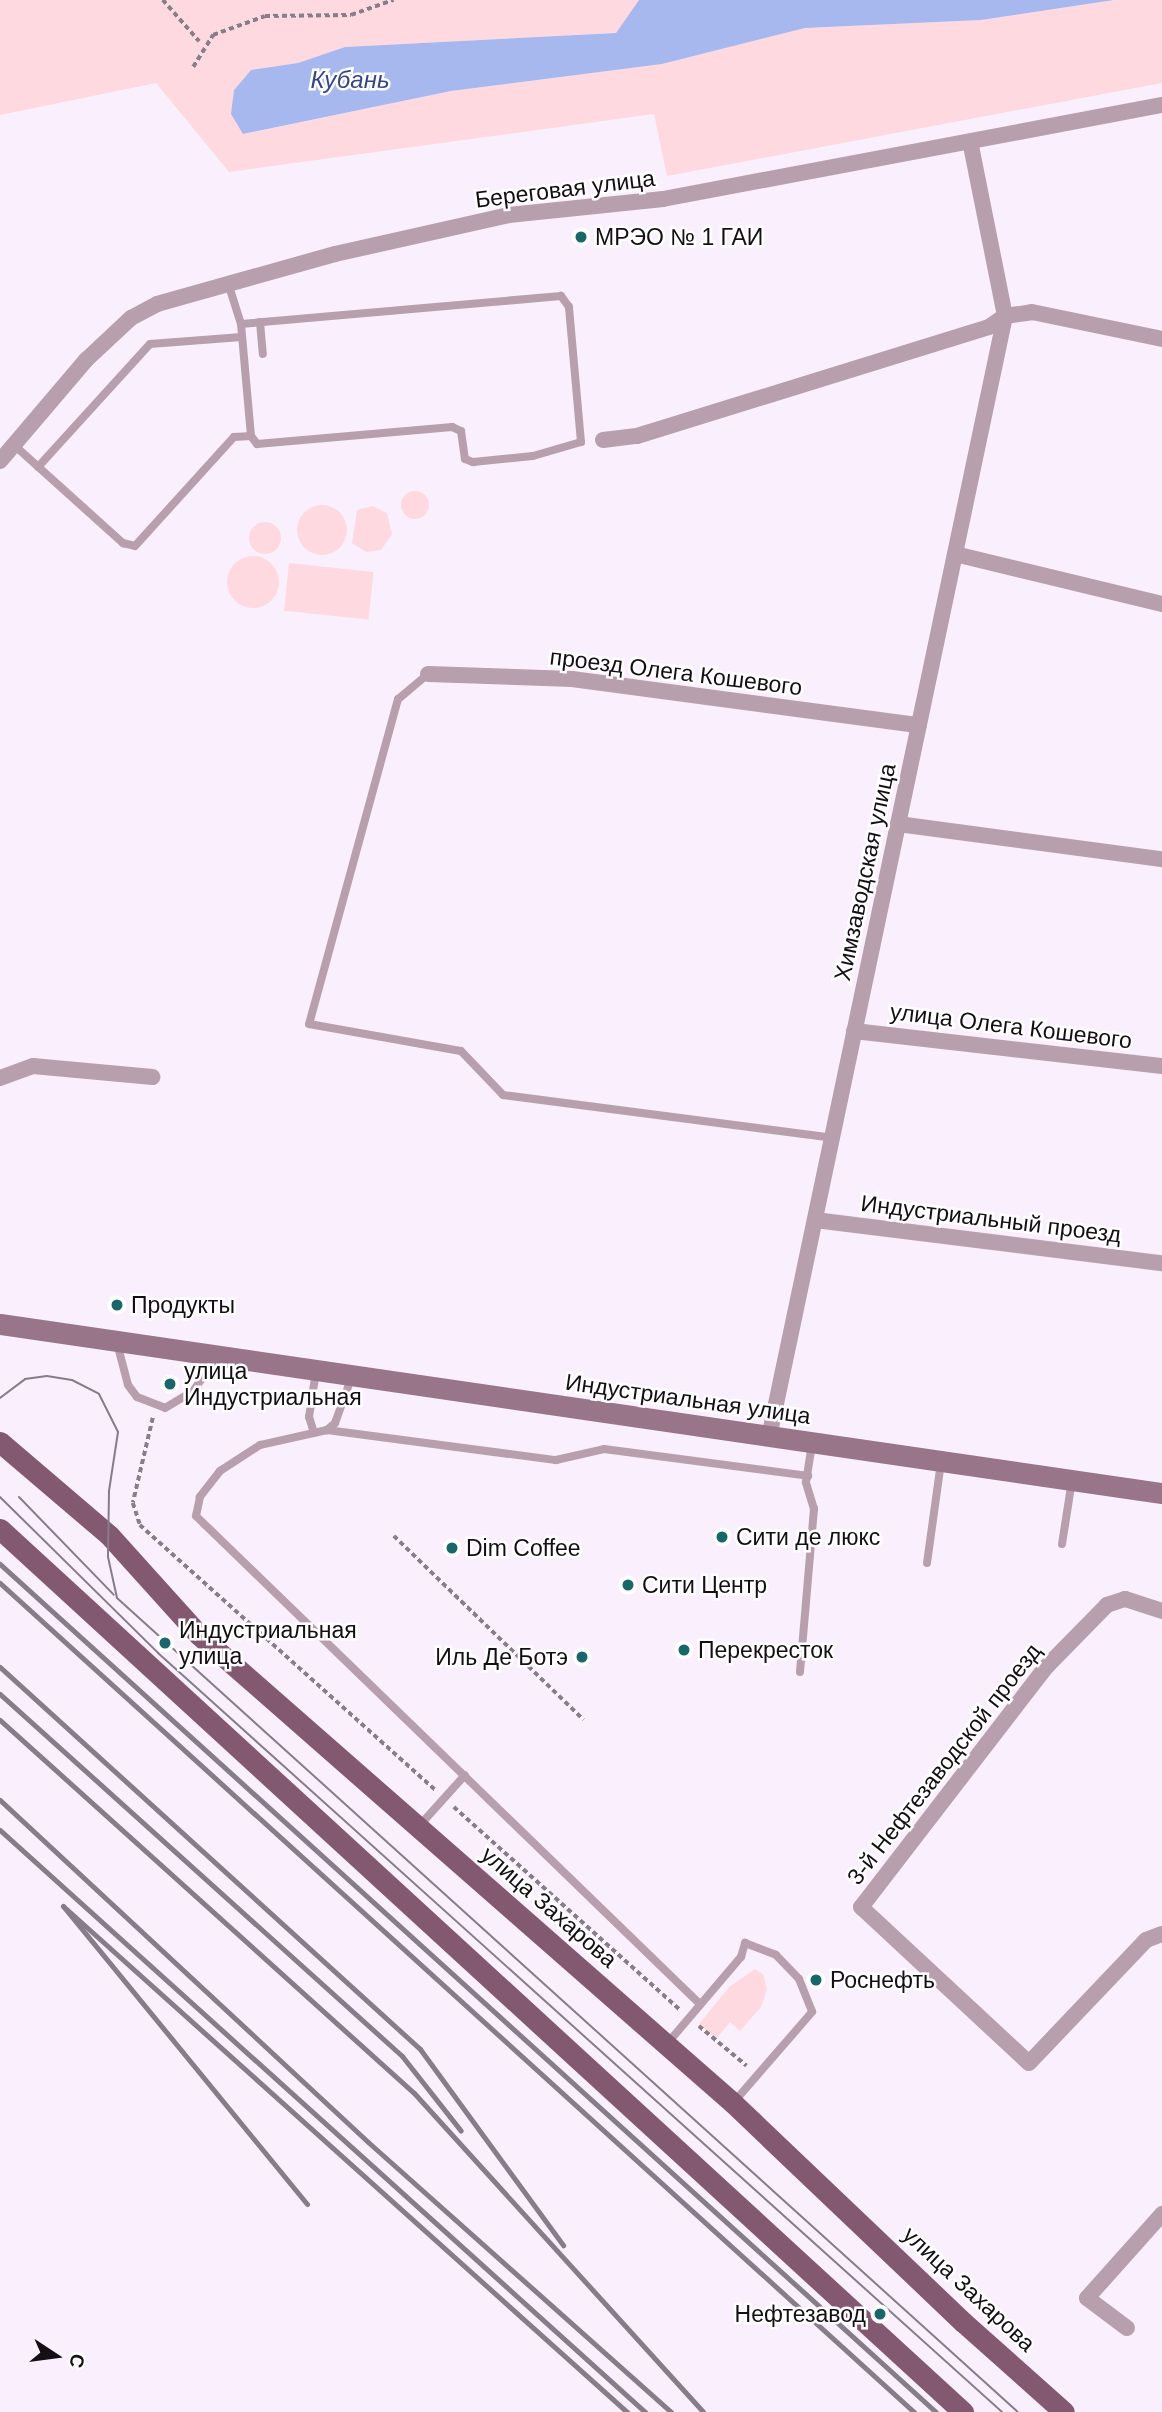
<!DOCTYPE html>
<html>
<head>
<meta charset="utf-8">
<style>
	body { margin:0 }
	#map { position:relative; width:1162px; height:2412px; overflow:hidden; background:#faf0fd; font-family:Helvetica,sans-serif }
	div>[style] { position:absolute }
	.green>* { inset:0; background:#fed9df; transform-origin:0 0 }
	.round { border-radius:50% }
	.water>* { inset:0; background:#a6b8ed }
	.path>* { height:3.5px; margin-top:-1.75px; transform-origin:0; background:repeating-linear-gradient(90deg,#867e88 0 5px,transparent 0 8.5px) }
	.service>* { height:8px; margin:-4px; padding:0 4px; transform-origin:4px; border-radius:4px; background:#b89fad }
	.minor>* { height:16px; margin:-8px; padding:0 8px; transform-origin:8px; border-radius:8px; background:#b89fad }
	.secondary>* { height:21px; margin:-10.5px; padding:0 10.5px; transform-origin:10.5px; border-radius:10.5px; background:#99758a }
	.primary>* { height:21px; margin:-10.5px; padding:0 10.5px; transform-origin:10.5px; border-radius:10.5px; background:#835871 }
	.tram>* { height:2px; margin:-1px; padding:0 1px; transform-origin:1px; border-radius:1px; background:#857d87 }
	.rail>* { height:5px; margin:-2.5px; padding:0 2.5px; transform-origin:2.5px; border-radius:2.5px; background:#857d87 }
	.dots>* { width:19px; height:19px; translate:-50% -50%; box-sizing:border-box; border:4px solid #fff; border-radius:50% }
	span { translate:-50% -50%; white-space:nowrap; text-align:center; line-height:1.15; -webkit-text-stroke:5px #fff; paint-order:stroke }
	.street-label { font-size:23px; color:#140e15 }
	.poi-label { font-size:23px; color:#140e15 }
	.left { translate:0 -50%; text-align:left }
	.right { translate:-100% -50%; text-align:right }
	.water-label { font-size:24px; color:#364787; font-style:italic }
	.north { position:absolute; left:21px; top:2321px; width:70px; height:70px; -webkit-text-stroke:5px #fff; paint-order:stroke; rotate:103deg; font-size:19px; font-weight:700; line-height:28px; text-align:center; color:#140e15 }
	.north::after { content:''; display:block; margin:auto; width:24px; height:32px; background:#140e15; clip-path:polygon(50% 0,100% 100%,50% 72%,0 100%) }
</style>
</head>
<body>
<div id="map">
	<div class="green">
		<i style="clip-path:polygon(0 0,639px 0,616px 33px,345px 47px,298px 63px,251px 70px,234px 90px,232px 114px,244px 134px,451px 91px,662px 64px,805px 28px,981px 20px,1114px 0,1162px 0,1162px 83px,667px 176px,654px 114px,229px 172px,156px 83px,0 115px)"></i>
		<i class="round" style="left:401px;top:491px;width:28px;height:28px"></i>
		<i class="round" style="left:297px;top:505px;width:50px;height:50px"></i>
		<i style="clip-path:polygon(373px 506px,387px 513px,392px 534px,381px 550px,366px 552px,352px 543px,357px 510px)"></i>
		<i class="round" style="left:249px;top:522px;width:32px;height:32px"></i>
		<i class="round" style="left:227px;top:556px;width:52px;height:52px"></i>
		<i style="left:289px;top:563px;width:85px;height:48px;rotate:6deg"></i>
		<i style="clip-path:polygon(755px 1969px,763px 1974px,767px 1989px,761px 2007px,740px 2031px,730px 2022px,716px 2039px,699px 2024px,729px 1987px)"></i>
	</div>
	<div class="water">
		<i style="clip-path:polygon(639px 0,1114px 0,981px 20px,805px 28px,662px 64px,451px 91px,243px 134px,231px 114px,234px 90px,251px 70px,298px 63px,345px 47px,616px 33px)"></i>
	</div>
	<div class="path">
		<i style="left:163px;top:0;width:55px;rotate:48.7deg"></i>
		<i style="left:193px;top:67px;width:38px;rotate:-58deg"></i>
		<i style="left:213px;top:35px;width:55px;rotate:-20.1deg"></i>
		<i style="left:265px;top:16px;width:86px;rotate:-0.7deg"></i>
		<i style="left:351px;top:15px;width:45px;rotate:-19.7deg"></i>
		<i style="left:153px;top:1418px;width:87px;rotate:103.2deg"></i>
		<i style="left:133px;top:1503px;width:23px;rotate:72deg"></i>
		<i style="left:140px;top:1525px;width:397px;rotate:41.9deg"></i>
		<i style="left:394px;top:1536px;width:264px;rotate:44.1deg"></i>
		<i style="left:454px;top:1807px;width:304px;rotate:41.9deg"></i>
		<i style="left:699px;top:2026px;width:62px;rotate:39.8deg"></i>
	</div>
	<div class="service">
		<i style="left:228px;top:283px;width:43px;rotate:72.4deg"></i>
		<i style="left:241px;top:324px;width:112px;rotate:84.9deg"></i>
		<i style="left:251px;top:436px;width:10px;rotate:53deg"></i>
		<i style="left:257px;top:444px;width:196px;rotate:-5deg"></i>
		<i style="left:452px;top:427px;width:10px;rotate:24deg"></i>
		<i style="left:461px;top:431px;width:28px;rotate:82deg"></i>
		<i style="left:465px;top:459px;width:9px;rotate:21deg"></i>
		<i style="left:473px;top:462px;width:60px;rotate:-5.7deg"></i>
		<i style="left:533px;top:456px;width:50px;rotate:-16.3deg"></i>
		<i style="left:581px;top:442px;width:136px;rotate:-95.1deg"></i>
		<i style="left:569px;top:307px;width:14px;rotate:-126deg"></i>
		<i style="left:561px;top:296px;width:321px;rotate:175deg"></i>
		<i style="left:260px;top:322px;width:32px;rotate:85deg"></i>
		<i style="left:14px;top:445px;width:147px;rotate:42deg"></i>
		<i style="left:123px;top:543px;width:12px;rotate:14deg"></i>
		<i style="left:135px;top:546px;width:147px;rotate:-47.8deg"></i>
		<i style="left:234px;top:437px;width:17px;rotate:-3deg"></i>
		<i style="left:38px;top:467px;width:166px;rotate:-47.7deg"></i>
		<i style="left:150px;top:344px;width:92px;rotate:-4.4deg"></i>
		<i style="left:428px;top:674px;width:39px;rotate:140deg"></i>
		<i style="left:398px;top:699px;width:337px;rotate:105.3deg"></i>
		<i style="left:309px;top:1024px;width:154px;rotate:10.1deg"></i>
		<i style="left:461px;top:1051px;width:61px;rotate:46.3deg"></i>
		<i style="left:503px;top:1095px;width:332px;rotate:7.4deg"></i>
		<i style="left:117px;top:1343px;width:43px;rotate:75.3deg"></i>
		<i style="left:128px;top:1385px;width:15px;rotate:53deg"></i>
		<i style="left:137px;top:1397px;width:30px;rotate:21deg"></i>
		<i style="left:165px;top:1408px;width:33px;rotate:-31deg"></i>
		<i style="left:193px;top:1391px;width:39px;rotate:-54deg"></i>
		<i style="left:352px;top:1376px;width:50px;rotate:109.9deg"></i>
		<i style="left:335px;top:1423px;width:11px;rotate:139deg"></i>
		<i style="left:327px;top:1430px;width:69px;rotate:167.4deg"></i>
		<i style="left:260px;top:1445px;width:48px;rotate:147deg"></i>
		<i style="left:220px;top:1471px;width:33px;rotate:128deg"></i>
		<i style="left:200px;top:1497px;width:19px;rotate:102deg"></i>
		<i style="left:196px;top:1516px;width:702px;rotate:44.08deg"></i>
		<i style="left:327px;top:1430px;width:231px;rotate:7.5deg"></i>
		<i style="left:556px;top:1460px;width:49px;rotate:-12.9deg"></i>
		<i style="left:604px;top:1449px;width:206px;rotate:7.5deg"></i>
		<i style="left:314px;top:1433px;width:17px;rotate:-107deg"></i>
		<i style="left:309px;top:1417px;width:47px;rotate:-81.3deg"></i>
		<i style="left:1062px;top:1544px;width:65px;rotate:-81.1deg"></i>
		<i style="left:927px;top:1563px;width:102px;rotate:-82.1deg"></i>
		<i style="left:800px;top:1672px;width:164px;rotate:-85.1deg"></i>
		<i style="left:814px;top:1509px;width:28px;rotate:-107deg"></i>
		<i style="left:806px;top:1482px;width:38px;rotate:-81deg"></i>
		<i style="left:420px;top:1825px;width:67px;rotate:-48deg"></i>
		<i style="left:666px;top:2045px;width:116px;rotate:-49.6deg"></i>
		<i style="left:741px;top:1957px;width:15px;rotate:-74deg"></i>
		<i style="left:745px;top:1943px;width:33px;rotate:21deg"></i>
		<i style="left:776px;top:1955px;width:33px;rotate:46deg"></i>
		<i style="left:799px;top:1979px;width:35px;rotate:68deg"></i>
		<i style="left:812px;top:2012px;width:119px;rotate:130.9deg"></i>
	</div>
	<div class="minor">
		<i style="left:603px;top:440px;width:34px;rotate:-7deg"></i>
		<i style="left:637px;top:436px;width:368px;rotate:-17.2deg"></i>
		<i style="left:989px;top:327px;width:19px;rotate:-35deg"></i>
		<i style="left:1005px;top:316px;width:27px;rotate:-8deg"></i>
		<i style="left:1032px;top:312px;width:133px;rotate:11.7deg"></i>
		<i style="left:0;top:461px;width:133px;rotate:-49.6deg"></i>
		<i style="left:86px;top:360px;width:62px;rotate:-43deg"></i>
		<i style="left:131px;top:318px;width:30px;rotate:-28deg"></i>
		<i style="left:157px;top:304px;width:185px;rotate:-15.7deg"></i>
		<i style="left:335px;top:254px;width:178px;rotate:-12.6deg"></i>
		<i style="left:509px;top:215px;width:155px;rotate:-5.9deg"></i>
		<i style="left:663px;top:199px;width:508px;rotate:-10.67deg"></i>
		<i style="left:955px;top:554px;width:213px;rotate:13.6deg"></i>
		<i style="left:428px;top:674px;width:144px;rotate:2deg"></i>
		<i style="left:572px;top:679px;width:350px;rotate:7.6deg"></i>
		<i style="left:898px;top:824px;width:266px;rotate:7.6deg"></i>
		<i style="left:854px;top:1031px;width:310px;rotate:6.5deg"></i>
		<i style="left:0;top:1078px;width:35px;rotate:-20deg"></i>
		<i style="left:33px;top:1066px;width:120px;rotate:5.3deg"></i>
		<i style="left:815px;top:1220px;width:350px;rotate:7.1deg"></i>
		<i style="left:769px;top:1437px;width:1146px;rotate:-78.11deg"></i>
		<i style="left:1005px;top:316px;width:178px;rotate:-101.3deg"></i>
		<i style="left:1162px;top:1611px;width:39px;rotate:-162deg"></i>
		<i style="left:1125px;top:1599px;width:19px;rotate:162deg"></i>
		<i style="left:1107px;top:1605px;width:87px;rotate:134.5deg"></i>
		<i style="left:1046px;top:1667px;width:303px;rotate:127.6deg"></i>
		<i style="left:861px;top:1907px;width:229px;rotate:42.9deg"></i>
		<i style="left:1029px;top:2063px;width:170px;rotate:-46.4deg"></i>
		<i style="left:1146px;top:1940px;width:17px;rotate:-21deg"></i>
		<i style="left:1127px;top:2328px;width:50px;rotate:-143.1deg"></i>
		<i style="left:1087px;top:2298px;width:113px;rotate:-48.2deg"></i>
	</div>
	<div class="secondary">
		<i style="left:0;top:1324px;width:1174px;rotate:8.28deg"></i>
	</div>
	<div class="primary">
		<i style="left:0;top:1442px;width:143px;rotate:40.5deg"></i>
		<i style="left:109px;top:1535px;width:133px;rotate:48deg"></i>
		<i style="left:198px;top:1634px;width:711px;rotate:41.24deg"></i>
		<i style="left:733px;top:2103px;width:318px;rotate:43.6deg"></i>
		<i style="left:963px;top:2322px;width:135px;rotate:41.7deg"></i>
		<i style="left:0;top:1529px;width:1307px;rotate:42.52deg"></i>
	</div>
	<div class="tram">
		<i style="left:0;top:1398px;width:31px;rotate:-37deg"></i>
		<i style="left:25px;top:1379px;width:22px;rotate:-8deg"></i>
		<i style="left:47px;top:1376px;width:25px;rotate:9deg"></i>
		<i style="left:72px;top:1380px;width:30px;rotate:27deg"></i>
		<i style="left:99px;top:1394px;width:42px;rotate:63.4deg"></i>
		<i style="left:118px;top:1432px;width:60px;rotate:98.7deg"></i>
		<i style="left:109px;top:1491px;width:66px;rotate:90.9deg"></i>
		<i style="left:108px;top:1557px;width:42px;rotate:77.6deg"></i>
		<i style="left:117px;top:1598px;width:1214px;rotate:42.1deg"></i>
		<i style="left:0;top:1497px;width:222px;rotate:44.6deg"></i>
		<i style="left:158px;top:1653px;width:1135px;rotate:41.96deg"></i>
		<i style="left:19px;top:1497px;width:136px;rotate:45.9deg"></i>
	</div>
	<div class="rail">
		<i style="left:0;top:1564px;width:1263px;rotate:42.18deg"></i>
		<i style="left:0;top:1583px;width:1234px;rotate:42.21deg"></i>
		<i style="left:0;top:1667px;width:568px;rotate:42.29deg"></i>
		<i style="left:420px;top:2049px;width:243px;rotate:53.9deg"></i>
		<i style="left:0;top:1694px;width:541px;rotate:42deg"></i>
		<i style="left:402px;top:2056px;width:95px;rotate:51.8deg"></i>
		<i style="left:0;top:1720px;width:557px;rotate:42.02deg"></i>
		<i style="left:414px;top:2093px;width:430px;rotate:47.8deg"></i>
		<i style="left:0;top:1800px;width:502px;rotate:42.9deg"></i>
		<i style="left:368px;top:2142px;width:406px;rotate:41.7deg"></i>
		<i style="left:0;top:1830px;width:869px;rotate:42.06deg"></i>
		<i style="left:307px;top:2204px;width:385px;rotate:-129.3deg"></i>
		<i style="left:63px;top:1906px;width:758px;rotate:41.9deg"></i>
	</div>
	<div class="dots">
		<i style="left:581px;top:237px;background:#196768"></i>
		<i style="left:117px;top:1305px;background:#196768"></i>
		<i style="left:170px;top:1384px;background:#196768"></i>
		<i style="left:722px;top:1537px;background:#196768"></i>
		<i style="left:452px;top:1548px;background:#196768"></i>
		<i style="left:628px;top:1585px;background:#196768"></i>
		<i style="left:165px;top:1643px;background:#196768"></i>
		<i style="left:684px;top:1650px;background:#196768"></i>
		<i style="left:582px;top:1657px;background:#196768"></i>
		<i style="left:816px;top:1980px;background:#196768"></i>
		<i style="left:880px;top:2314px;background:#196768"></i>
	</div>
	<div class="street-label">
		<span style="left:565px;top:189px;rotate:-7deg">Береговая улица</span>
		<span style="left:676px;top:672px;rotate:7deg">проезд Олега Кошевого</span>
		<span style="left:865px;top:872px;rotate:-78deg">Химзаводская улица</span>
		<span style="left:1011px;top:1026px;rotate:7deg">улица Олега Кошевого</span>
		<span style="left:991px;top:1219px;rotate:7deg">Индустриальный проезд</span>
		<span style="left:688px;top:1399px;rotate:8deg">Индустриальная улица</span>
		<span style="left:944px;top:1764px;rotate:-52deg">3-й Нефтезаводской проезд</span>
		<span style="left:549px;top:1907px;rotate:41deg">улица Захарова</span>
		<span style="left:969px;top:2289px;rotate:43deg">улица Захарова</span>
	</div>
	<div class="poi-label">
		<span class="left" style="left:595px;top:237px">МРЭО № 1 ГАИ</span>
		<span class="left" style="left:131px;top:1305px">Продукты</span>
		<span class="left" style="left:184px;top:1384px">улица<br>Индустриальная</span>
		<span class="left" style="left:736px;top:1537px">Сити де люкс</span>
		<span class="left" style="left:466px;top:1548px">Dim Coffee</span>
		<span class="left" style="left:642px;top:1585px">Сити Центр</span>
		<span class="left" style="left:179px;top:1643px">Индустриальная<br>улица</span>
		<span class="left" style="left:698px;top:1650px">Перекресток</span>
		<span class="right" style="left:568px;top:1657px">Иль Де Ботэ</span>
		<span class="left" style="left:830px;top:1980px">Роснефть</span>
		<span class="right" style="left:866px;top:2314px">Нефтезавод</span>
	</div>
	<div class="water-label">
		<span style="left:350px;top:80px">Кубань</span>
	</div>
	<div class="north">С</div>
</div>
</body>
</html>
